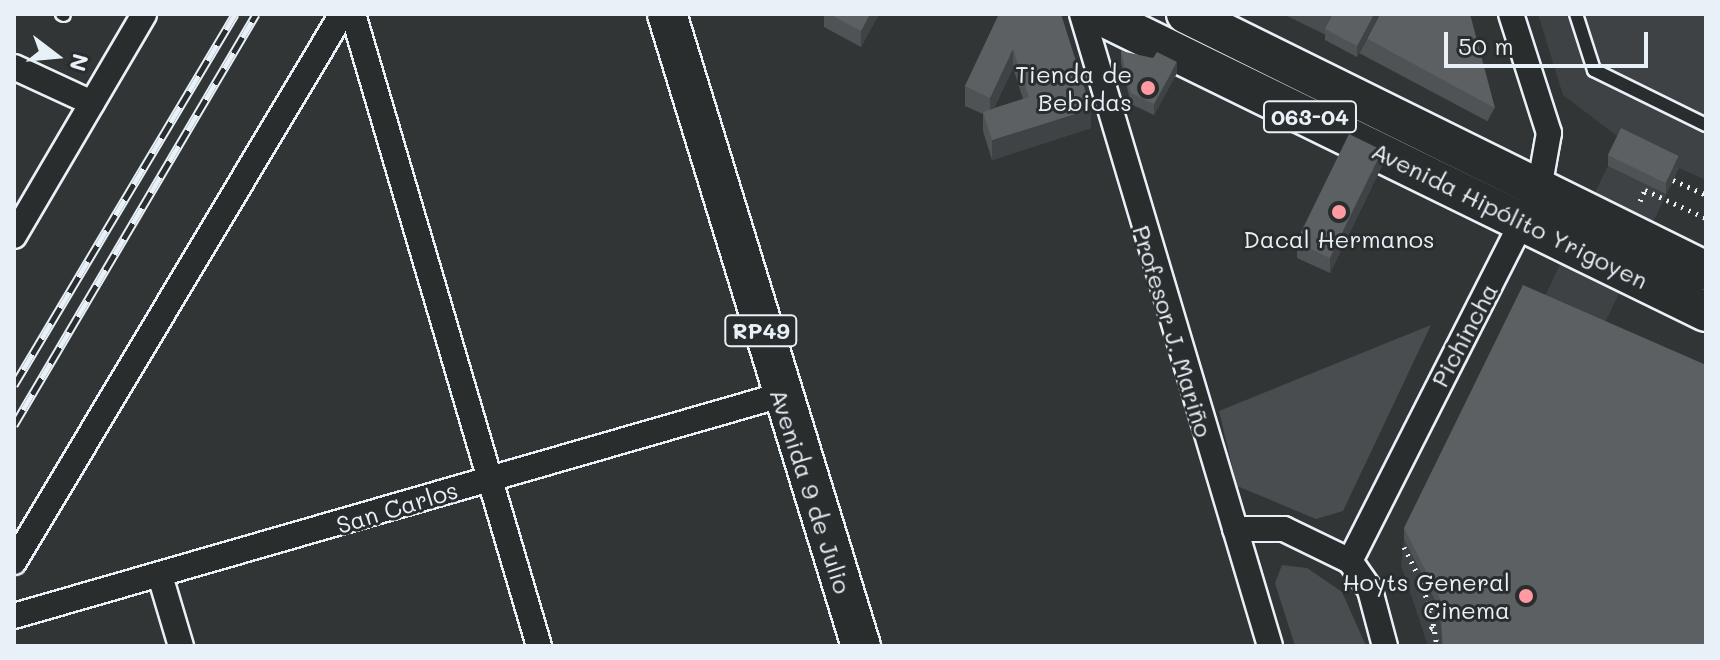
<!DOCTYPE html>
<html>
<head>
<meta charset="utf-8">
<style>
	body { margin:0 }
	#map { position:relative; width:1720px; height:660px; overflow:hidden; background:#323536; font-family:Mali,sans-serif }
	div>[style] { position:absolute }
	.built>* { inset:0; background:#3f4244 }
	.green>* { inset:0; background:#494d4f }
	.path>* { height:5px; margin-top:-2.5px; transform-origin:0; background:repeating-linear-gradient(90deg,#e8f1f8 0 2px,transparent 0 8px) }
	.roads { filter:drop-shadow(2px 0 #e8f1f8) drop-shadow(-2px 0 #e8f1f8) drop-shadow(0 2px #e8f1f8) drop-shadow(0 -2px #e8f1f8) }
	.lane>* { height:12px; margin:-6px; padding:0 6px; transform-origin:6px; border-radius:6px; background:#2a2d2e }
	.street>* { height:24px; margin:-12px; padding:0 12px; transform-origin:12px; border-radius:12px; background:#2a2d2e }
	.primary>* { height:38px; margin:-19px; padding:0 19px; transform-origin:19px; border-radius:19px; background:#2a2d2e }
	.rail>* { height:9px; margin-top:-4.5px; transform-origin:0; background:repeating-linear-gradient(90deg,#2a2d2e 0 18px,#e8f1f8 0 36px); box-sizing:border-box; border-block:2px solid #e8f1f8 }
	.wall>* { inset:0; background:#4f5355; transform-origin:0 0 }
	.shaded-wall>* { inset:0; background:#404345 }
	.building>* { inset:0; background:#5c6063; transform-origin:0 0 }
	.dots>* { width:22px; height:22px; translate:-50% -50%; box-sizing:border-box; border:4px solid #2a2d2e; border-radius:50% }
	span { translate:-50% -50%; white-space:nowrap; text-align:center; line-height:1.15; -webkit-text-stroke:6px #2a2d2e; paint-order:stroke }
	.shield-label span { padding:2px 6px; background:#2a2d2e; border:2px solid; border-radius:6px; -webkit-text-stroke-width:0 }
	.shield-label { font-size:22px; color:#e8f1f8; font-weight:700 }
	.poi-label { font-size:24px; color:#e8f1f8 }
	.right { translate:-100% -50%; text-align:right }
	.street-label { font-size:24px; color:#e8f1f8 }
	.frame { position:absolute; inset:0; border:16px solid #e8f1f8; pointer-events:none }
	.north { position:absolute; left:16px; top:16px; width:80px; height:80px; -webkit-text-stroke:6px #2a2d2e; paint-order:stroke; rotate:106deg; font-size:22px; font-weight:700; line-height:32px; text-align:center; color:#e8f1f8 }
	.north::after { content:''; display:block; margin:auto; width:28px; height:36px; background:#e8f1f8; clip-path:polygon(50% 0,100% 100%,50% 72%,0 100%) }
	.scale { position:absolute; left:1444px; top:32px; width:204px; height:36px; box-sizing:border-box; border:4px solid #e8f1f8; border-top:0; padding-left:10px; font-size:24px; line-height:28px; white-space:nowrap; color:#e8f1f8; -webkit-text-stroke:6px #2a2d2e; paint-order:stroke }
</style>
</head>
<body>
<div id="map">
	<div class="built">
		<i style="clip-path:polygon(1538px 14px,1706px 14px,1706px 180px,1679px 168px,1601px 331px,1706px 646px,1428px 646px,1401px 565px,1404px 539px,1542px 302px,1621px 139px,1563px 95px)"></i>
	</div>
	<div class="green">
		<i style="clip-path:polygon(1283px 14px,1342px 14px,1330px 37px)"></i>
		<i style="clip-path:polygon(1431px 325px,1343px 511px,1316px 519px,1237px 486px,1219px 411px)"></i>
		<i style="clip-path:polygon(1282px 565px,1307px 568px,1342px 592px,1366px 646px,1295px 646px,1275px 583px)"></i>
	</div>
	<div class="path">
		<i style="left:1673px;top:180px;width:36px;rotate:24deg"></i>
		<i style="left:1640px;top:201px;width:12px;rotate:-66deg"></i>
		<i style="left:1645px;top:190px;width:67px;rotate:24.7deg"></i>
		<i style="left:1404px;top:547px;width:45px;rotate:63.4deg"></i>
		<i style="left:1424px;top:587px;width:42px;rotate:79deg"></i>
		<i style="left:1432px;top:628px;width:7px;rotate:153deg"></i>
		<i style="left:1436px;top:596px;width:8px;rotate:150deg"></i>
		<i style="left:1429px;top:600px;width:47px;rotate:80.1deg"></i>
	</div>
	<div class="roads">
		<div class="lane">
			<i style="left:62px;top:14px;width:2px;rotate:27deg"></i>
			<i style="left:1576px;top:14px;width:59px;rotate:72.2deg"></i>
			<i style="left:1594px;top:70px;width:125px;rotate:26.2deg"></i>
		</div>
		<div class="street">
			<i style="left:353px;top:14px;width:659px;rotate:73.6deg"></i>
			<i style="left:1082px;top:14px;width:659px;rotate:73.43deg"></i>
			<i style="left:14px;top:67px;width:86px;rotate:24.8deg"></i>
			<i style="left:14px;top:236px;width:257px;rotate:-59.6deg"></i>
			<i style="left:1235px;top:529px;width:49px"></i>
			<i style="left:1284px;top:529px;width:73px;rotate:25.9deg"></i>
			<i style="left:1350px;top:561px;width:35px;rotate:55deg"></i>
			<i style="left:1370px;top:590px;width:58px;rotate:75deg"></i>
			<i style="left:1350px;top:561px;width:417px;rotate:-63.1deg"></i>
			<i style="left:1539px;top:189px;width:57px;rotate:-79.9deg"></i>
			<i style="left:1549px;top:133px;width:125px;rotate:-107.7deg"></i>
			<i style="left:14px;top:562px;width:639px;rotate:-59.1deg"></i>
			<i style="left:161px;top:579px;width:70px;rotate:73.4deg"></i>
			<i style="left:14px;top:616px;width:798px;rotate:-16.07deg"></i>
		</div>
		<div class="primary">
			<i style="left:667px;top:14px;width:661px;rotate:72.94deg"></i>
			<i style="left:1097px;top:14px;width:678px;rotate:26.07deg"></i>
			<i style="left:1186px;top:14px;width:580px;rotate:26.3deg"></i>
		</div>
	</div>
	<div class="rail">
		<i style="left:14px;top:385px;width:432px;rotate:-59.2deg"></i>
		<i style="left:14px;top:425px;width:477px;rotate:-59.5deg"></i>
	</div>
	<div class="wall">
		<i style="clip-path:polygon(824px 14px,879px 14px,861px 47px,824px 27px)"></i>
		<i style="clip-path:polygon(evenodd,999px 14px,1091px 128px,992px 160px,983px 131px,983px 114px,965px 106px,965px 86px,999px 14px,1013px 68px,1023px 99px,994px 108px,1013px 68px)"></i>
		<i style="clip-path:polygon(1333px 14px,1379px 14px,1357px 57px,1325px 40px,1325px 29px)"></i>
		<i style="left:1367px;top:39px;width:145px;height:16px;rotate:28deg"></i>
		<i style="clip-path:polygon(1121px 51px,1177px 73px,1154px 115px,1131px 104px,1121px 62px)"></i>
		<i style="clip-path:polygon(1608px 155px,1679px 167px,1666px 194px,1608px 166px)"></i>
		<i style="clip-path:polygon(1382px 166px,1330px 273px,1297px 258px,1297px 242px)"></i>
		<i style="clip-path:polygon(1404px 528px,1706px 646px,1442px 646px,1440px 610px,1404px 539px)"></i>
	</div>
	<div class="shaded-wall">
		<i style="clip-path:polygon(870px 14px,879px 14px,861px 47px,861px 31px)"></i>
		<i style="clip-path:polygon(1374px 14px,1379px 14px,1357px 57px,1357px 46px)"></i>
		<i style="clip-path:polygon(1013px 49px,1013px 68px,990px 117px,990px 98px)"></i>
		<i style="clip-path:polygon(1177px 62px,1177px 73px,1154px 115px,1154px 104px)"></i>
		<i style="clip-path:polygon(1091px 109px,1091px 128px,992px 160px,992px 140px)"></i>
		<i style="clip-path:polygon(1382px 150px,1382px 166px,1330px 273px,1330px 258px)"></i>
		<i style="clip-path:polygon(1679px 156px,1679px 167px,1666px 194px,1666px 183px)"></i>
	</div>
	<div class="building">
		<i style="clip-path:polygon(829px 14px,870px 14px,861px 31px)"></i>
		<i style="clip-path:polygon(999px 14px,1061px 14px,1091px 109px,992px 140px,983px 112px,1029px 97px,1013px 49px,990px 98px,965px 86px)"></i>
		<i style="clip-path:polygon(1333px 14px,1374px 14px,1357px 46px,1325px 29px)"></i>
		<i style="clip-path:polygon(1380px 14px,1470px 14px,1495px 108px,1367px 39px)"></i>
		<i style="clip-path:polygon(1121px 51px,1153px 58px,1157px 52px,1177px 62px,1154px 104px,1131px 93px)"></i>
		<i style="left:1621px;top:128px;width:64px;height:30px;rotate:26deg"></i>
		<i style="left:1349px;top:134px;width:37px;height:120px;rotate:26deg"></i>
		<i style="clip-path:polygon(1523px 285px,1706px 365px,1706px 646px,1443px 646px,1440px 599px,1404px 528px)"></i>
	</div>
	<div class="dots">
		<i style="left:1148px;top:88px;background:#ff9aa2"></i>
		<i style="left:1339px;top:212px;background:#ff9aa2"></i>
		<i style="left:1526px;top:596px;background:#ff9aa2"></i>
	</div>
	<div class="shield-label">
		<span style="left:1310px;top:117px">063-04</span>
		<span style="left:761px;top:331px">RP49</span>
	</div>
	<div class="poi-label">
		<span class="right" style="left:1132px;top:88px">Tienda de<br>Bebidas</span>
		<span style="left:1339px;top:239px">Dacal Hermanos</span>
		<span class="right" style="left:1510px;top:596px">Hoyts General<br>Cinema</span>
	</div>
	<div class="street-label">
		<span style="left:1510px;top:215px;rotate:26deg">Avenida Hipólito Yrigoyen</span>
		<span style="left:1173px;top:331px;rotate:73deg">Profesor J. Mariño</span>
		<span style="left:1464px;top:335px;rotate:-62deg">Pichincha</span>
		<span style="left:811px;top:491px;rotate:72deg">Avenida 9 de Julio</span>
		<span style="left:397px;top:507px;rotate:-17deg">San Carlos</span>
	</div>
	<div class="frame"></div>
	<div class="north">N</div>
	<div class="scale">50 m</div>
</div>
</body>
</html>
